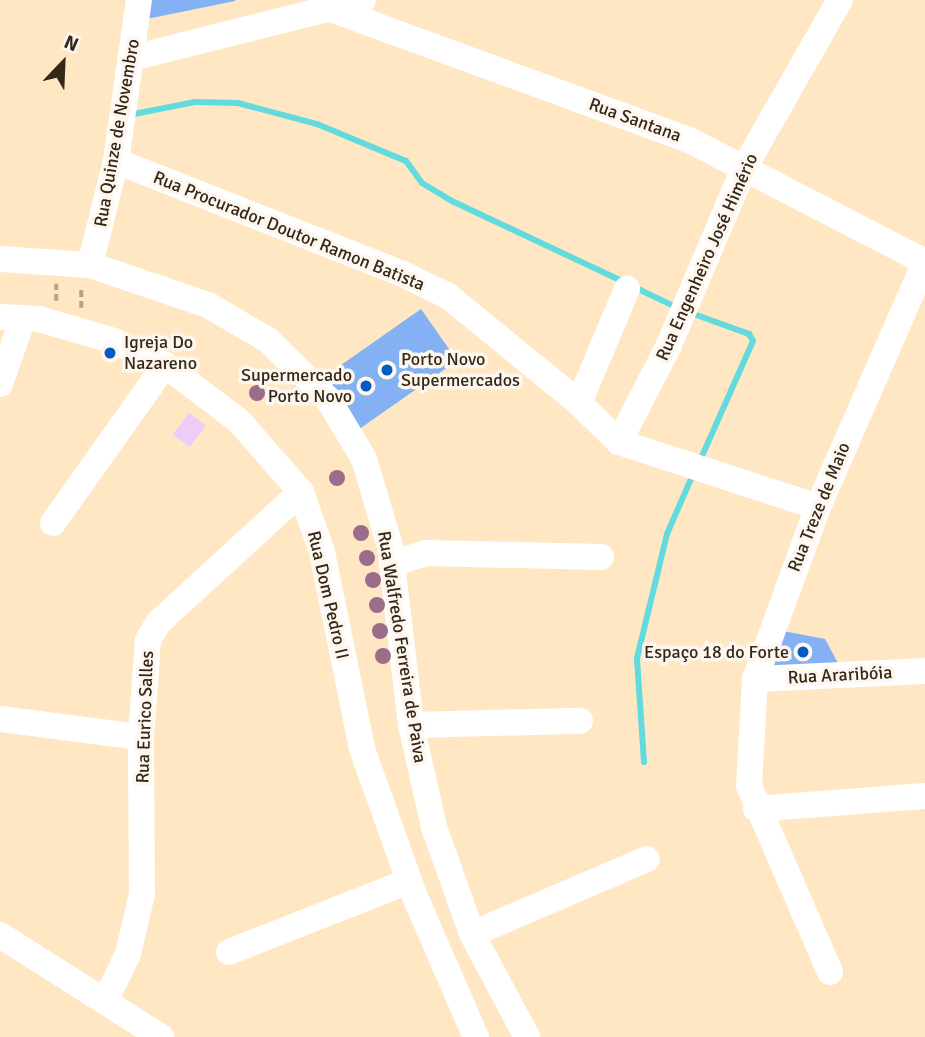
<!DOCTYPE html>
<html>
<head>
<meta charset="utf-8">
<style>
	body { margin:0 }
	#map { position:relative; width:925px; height:1037px; overflow:hidden; background:#ffe7c4; font-family:Signika,sans-serif }
	div>[style] { position:absolute }
	.green>* { inset:0; background:#eccdf7; transform-origin:0 0 }
	.stream>* { height:6px; margin:-3px; padding:0 3px; transform-origin:3px; border-radius:3px; background:#63dbde }
	.building>* { inset:0; background:#84b1f3; transform-origin:0 0 }
	.path>* { height:3.5px; margin-top:-1.75px; transform-origin:0; background:repeating-linear-gradient(90deg,#b6a386 0 7px,transparent 0 10.5px) }
	.minor>* { height:26px; margin:-13px; padding:0 13px; transform-origin:13px; border-radius:13px; background:#fff }
	.trees>* { width:16px; height:16px; margin:-8px; border-radius:50%; background:#9b6d8b }
	.dots>* { width:19px; height:19px; translate:-50% -50%; box-sizing:border-box; border:4px solid #fdf7ef; border-radius:50% }
	span { translate:-50% -50%; white-space:nowrap; text-align:center; line-height:1.15; -webkit-text-stroke:7px #fdf7ef; paint-order:stroke }
	.street-label { font-size:18px; color:#342918 }
	.poi-label { font-size:18px; color:#342918 }
	.left { translate:0 -50%; text-align:left }
	.right { translate:-100% -50%; text-align:right }
	.north { position:absolute; left:28px; top:28px; width:70px; height:70px; -webkit-text-stroke:5px #fdf7ef; paint-order:stroke; rotate:23deg; font-size:19px; font-weight:700; line-height:28px; text-align:center; color:#342918 }
	.north::after { content:''; display:block; margin:auto; width:24px; height:32px; background:#342918; clip-path:polygon(50% 0,100% 100%,50% 72%,0 100%) }
</style>
</head>
<body>
<div id="map">
	<div class="green">
		<i style="left:189px;top:413px;width:21px;height:27px;rotate:37deg"></i>
	</div>
	<div class="stream">
		<i style="left:134px;top:114px;width:62px;rotate:-11.1deg"></i>
		<i style="left:195px;top:102px;width:43px;rotate:1.3deg"></i>
		<i style="left:238px;top:103px;width:82px;rotate:14.9deg"></i>
		<i style="left:317px;top:124px;width:96px;rotate:22.6deg"></i>
		<i style="left:406px;top:161px;width:27px;rotate:54deg"></i>
		<i style="left:422px;top:183px;width:37px;rotate:31deg"></i>
		<i style="left:454px;top:202px;width:188px;rotate:25.2deg"></i>
		<i style="left:634px;top:287px;width:49px;rotate:25.5deg"></i>
		<i style="left:691px;top:313px;width:62px;rotate:19.9deg"></i>
		<i style="left:749px;top:334px;width:8px;rotate:60deg"></i>
		<i style="left:753px;top:341px;width:133px;rotate:113.9deg"></i>
		<i style="left:644px;top:762px;width:104px;rotate:-93.9deg"></i>
		<i style="left:637px;top:658px;width:128px;rotate:-76.4deg"></i>
		<i style="left:667px;top:534px;width:68px;rotate:-66.5deg"></i>
	</div>
	<div class="building">
		<i style="clip-path:polygon(139px 0,235px 0,235px 1px,137px 21px)"></i>
		<i style="left:421px;top:309px;width:63px;height:125px;rotate:55deg"></i>
		<i style="clip-path:polygon(783px 631px,825px 639px,839px 665px,768px 666px)"></i>
	</div>
	<div class="path">
		<i style="left:56px;top:301px;width:17px;rotate:-90deg"></i>
		<i style="left:81px;top:308px;width:20px;rotate:-90deg"></i>
	</div>
	<div class="minor">
		<i style="left:331px;top:9px;width:383px;rotate:20.1deg"></i>
		<i style="left:691px;top:141px;width:263px;rotate:27.3deg"></i>
		<i style="left:132px;top:58px;width:238px;rotate:-14.1deg"></i>
		<i style="left:116px;top:161px;width:308px;rotate:21.5deg"></i>
		<i style="left:403px;top:274px;width:50px;rotate:26.1deg"></i>
		<i style="left:448px;top:296px;width:169px;rotate:39.2deg"></i>
		<i style="left:579px;top:403px;width:56px;rotate:44.3deg"></i>
		<i style="left:619px;top:442px;width:209px;rotate:18.1deg"></i>
		<i style="left:0;top:259px;width:90px;rotate:3.8deg"></i>
		<i style="left:90px;top:265px;width:125px;rotate:18.7deg"></i>
		<i style="left:208px;top:305px;width:69px;rotate:30.3deg"></i>
		<i style="left:268px;top:340px;width:84px;rotate:44.5deg"></i>
		<i style="left:328px;top:399px;width:70px;rotate:59deg"></i>
		<i style="left:364px;top:459px;width:91px;rotate:73.4deg"></i>
		<i style="left:390px;top:546px;width:180px;rotate:83.3deg"></i>
		<i style="left:411px;top:725px;width:105px;rotate:77.3deg"></i>
		<i style="left:434px;top:827px;width:114px;rotate:70.4deg"></i>
		<i style="left:472px;top:934px;width:117px;rotate:61.9deg"></i>
		<i style="left:90px;top:265px;width:107px;rotate:-76deg"></i>
		<i style="left:116px;top:161px;width:163px;rotate:-81.9deg"></i>
		<i style="left:0;top:317px;width:39px;rotate:3deg"></i>
		<i style="left:39px;top:319px;width:78px;rotate:16.3deg"></i>
		<i style="left:114px;top:341px;width:56px;rotate:25.2deg"></i>
		<i style="left:165px;top:365px;width:93px;rotate:37.1deg"></i>
		<i style="left:239px;top:421px;width:94px;rotate:48.9deg"></i>
		<i style="left:301px;top:492px;width:64px;rotate:70.7deg"></i>
		<i style="left:322px;top:552px;width:201px;rotate:78.5deg"></i>
		<i style="left:362px;top:749px;width:157px;rotate:70.3deg"></i>
		<i style="left:415px;top:897px;width:153px;rotate:66.5deg"></i>
		<i style="left:0;top:384px;width:70px;rotate:-70.8deg"></i>
		<i style="left:579px;top:403px;width:124px;rotate:-67.2deg"></i>
		<i style="left:619px;top:442px;width:109px;rotate:-62.7deg"></i>
		<i style="left:669px;top:345px;width:192px;rotate:-67deg"></i>
		<i style="left:744px;top:168px;width:193px;rotate:-60.3deg"></i>
		<i style="left:53px;top:523px;width:194px;rotate:-54.7deg"></i>
		<i style="left:392px;top:564px;width:36px;rotate:-18deg"></i>
		<i style="left:426px;top:553px;width:175px;rotate:1.3deg"></i>
		<i style="left:755px;top:679px;width:170px;rotate:-2.7deg"></i>
		<i style="left:0;top:719px;width:142px;rotate:7.3deg"></i>
		<i style="left:411px;top:725px;width:169px;rotate:-1.4deg"></i>
		<i style="left:756px;top:809px;width:169px;rotate:-4.4deg"></i>
		<i style="left:472px;top:934px;width:190px;rotate:-23.2deg"></i>
		<i style="left:0;top:935px;width:191px;rotate:32.4deg"></i>
		<i style="left:229px;top:952px;width:193px;rotate:-21.5deg"></i>
		<i style="left:830px;top:972px;width:203px;rotate:-113.5deg"></i>
		<i style="left:749px;top:786px;width:107px;rotate:-86.8deg"></i>
		<i style="left:755px;top:679px;width:183px;rotate:-69.9deg"></i>
		<i style="left:818px;top:507px;width:267px;rotate:-66.4deg"></i>
		<i style="left:105px;top:1001px;width:52px;rotate:-63.9deg"></i>
		<i style="left:128px;top:954px;width:62px;rotate:-76.9deg"></i>
		<i style="left:142px;top:894px;width:157px;rotate:-90.4deg"></i>
		<i style="left:141px;top:737px;width:97px;rotate:-85.9deg"></i>
		<i style="left:148px;top:640px;width:21px;rotate:-59deg"></i>
		<i style="left:159px;top:622px;width:193px;rotate:-42.5deg"></i>
	</div>
	<div class="trees">
		<i style="left:257px;top:393px"></i>
		<i style="left:337px;top:478px"></i>
		<i style="left:361px;top:533px"></i>
		<i style="left:367px;top:558px"></i>
		<i style="left:373px;top:580px"></i>
		<i style="left:377px;top:605px"></i>
		<i style="left:380px;top:631px"></i>
		<i style="left:383px;top:656px"></i>
	</div>
	<div class="dots">
		<i style="left:110px;top:353px;background:#005cc5"></i>
		<i style="left:387px;top:370px;background:#005cc5"></i>
		<i style="left:366px;top:386px;background:#005cc5"></i>
		<i style="left:803px;top:652px;background:#005cc5"></i>
	</div>
	<div class="street-label">
		<span style="left:635px;top:120px;rotate:20deg">Rua Santana</span>
		<span style="left:117px;top:133px;rotate:-80deg">Rua Quinze de Novembro</span>
		<span style="left:289px;top:231px;rotate:22deg">Rua Procurador Doutor Ramon Batista</span>
		<span style="left:707px;top:257px;rotate:-66deg">Rua Engenheiro José Himério</span>
		<span style="left:819px;top:507px;rotate:-68deg">Rua Treze de Maio</span>
		<span style="left:328px;top:595px;rotate:77deg">Rua Dom Pedro II</span>
		<span style="left:402px;top:647px;rotate:81deg">Rua Walfredo Ferreira de Paiva</span>
		<span style="left:840px;top:675px;rotate:-3deg">Rua Araribóia</span>
		<span style="left:145px;top:717px;rotate:-88deg">Rua Eurico Salles</span>
	</div>
	<div class="poi-label">
		<span class="left" style="left:124px;top:353px">Igreja Do<br>Nazareno</span>
		<span class="left" style="left:401px;top:370px">Porto Novo<br>Supermercados</span>
		<span class="right" style="left:352px;top:386px">Supermercado<br>Porto Novo</span>
		<span class="right" style="left:789px;top:652px">Espaço 18 do Forte</span>
	</div>
	<div class="north">N</div>
</div>
</body>
</html>
